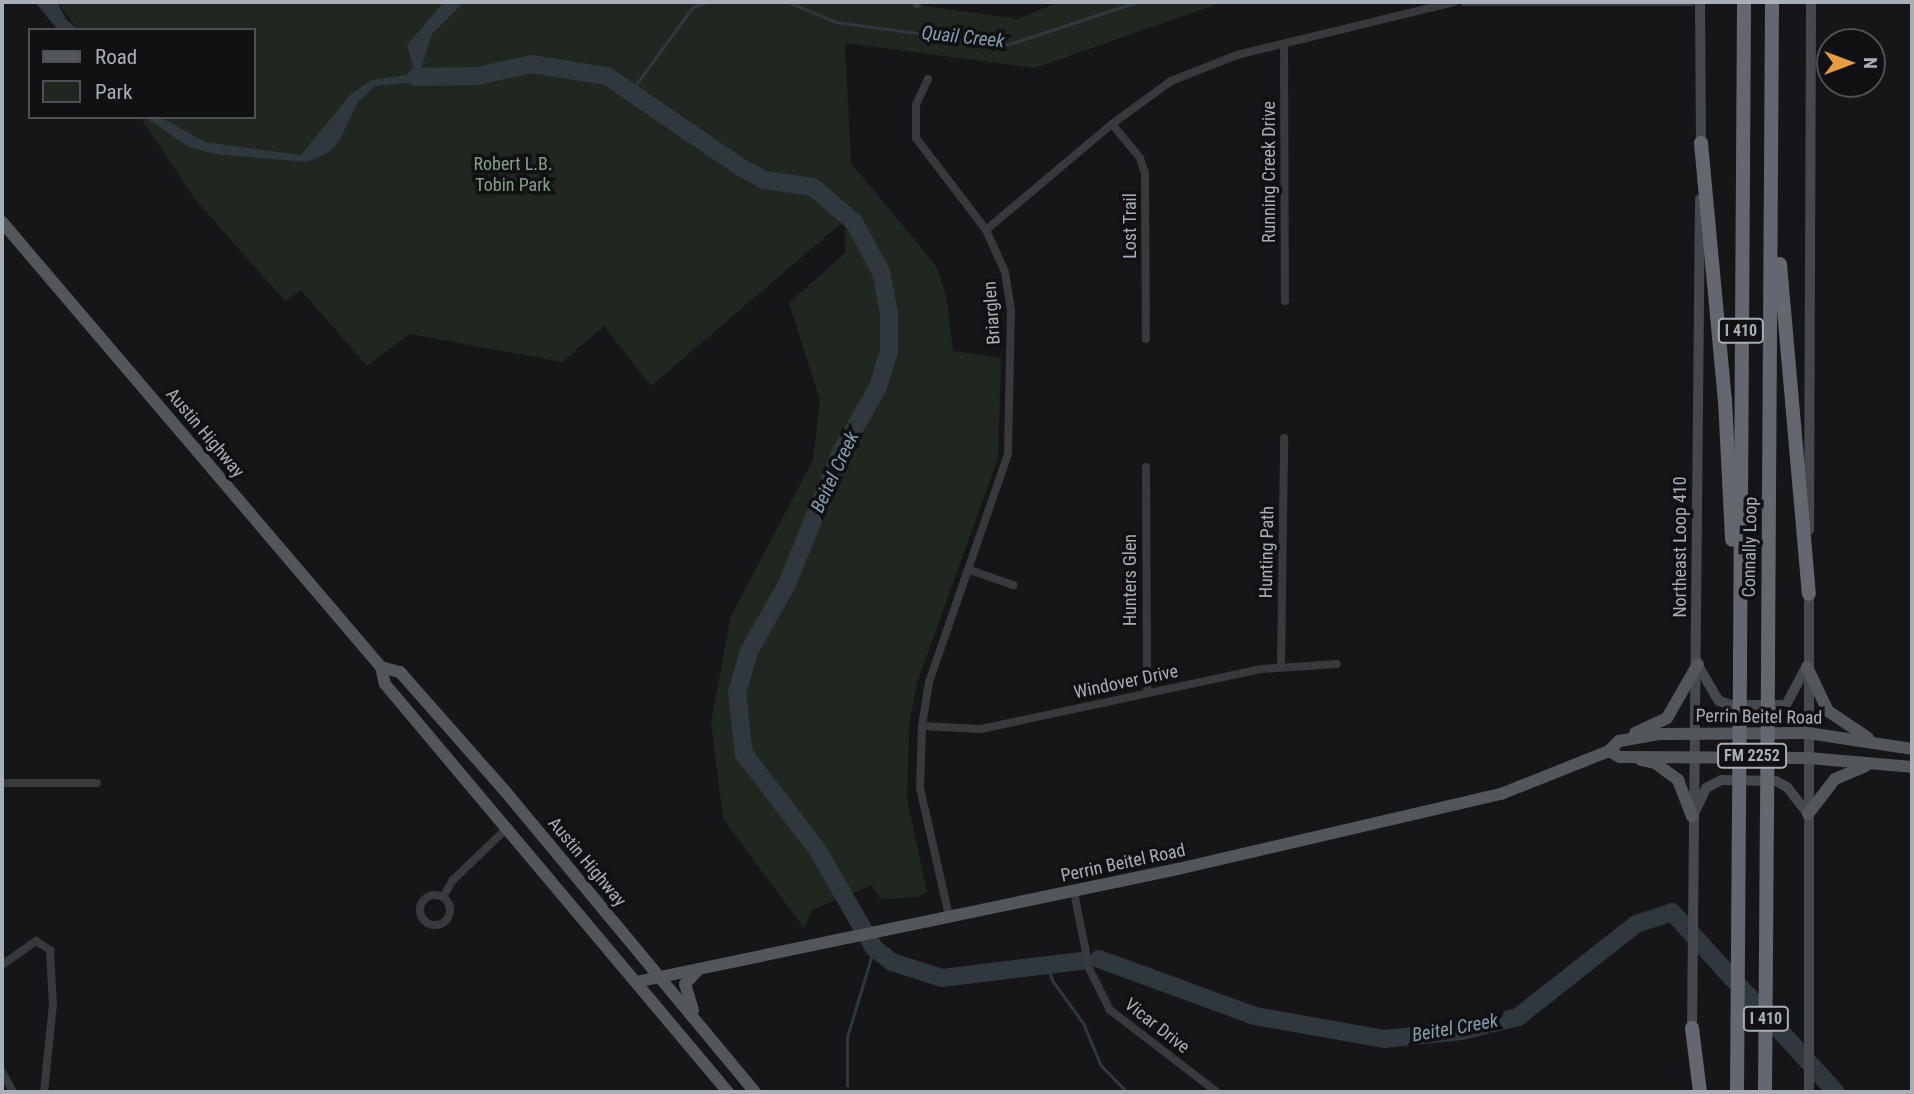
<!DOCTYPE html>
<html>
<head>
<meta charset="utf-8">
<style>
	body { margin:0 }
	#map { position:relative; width:1914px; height:1094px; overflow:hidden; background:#161618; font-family:"Roboto Condensed",sans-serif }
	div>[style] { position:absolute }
	.green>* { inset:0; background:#202721 }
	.water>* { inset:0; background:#2f383d }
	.stream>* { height:2.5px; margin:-1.25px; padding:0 1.25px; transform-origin:1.25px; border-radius:1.25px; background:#2f383d }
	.river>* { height:18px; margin:-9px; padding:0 9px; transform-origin:9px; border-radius:9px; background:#2f383d }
	.street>* { height:8px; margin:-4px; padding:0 4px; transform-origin:4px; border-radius:4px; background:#37393c }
	.street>.ring { margin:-4px; padding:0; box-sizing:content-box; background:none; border:8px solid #37393c; border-radius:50% }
	.secondary>* { height:10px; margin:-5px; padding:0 5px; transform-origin:5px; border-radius:5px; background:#45484c }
	.primary>* { height:12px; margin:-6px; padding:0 6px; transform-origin:6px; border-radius:6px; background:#53565b }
	.highway>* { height:14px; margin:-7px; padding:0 7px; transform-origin:7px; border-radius:7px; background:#64676d }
	.highway-bridge>* { height:14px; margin:-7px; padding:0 7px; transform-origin:7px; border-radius:7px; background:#64676d }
	span { translate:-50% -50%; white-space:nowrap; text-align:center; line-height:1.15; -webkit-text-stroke:7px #111113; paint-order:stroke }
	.shield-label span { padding:2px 5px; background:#111113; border:2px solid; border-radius:5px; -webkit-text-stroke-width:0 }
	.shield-label { font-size:16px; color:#a9afb7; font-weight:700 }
	.park-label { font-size:18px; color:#83a081 }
	.street-label { font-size:18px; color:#a9afb7 }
	.water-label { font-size:19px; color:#829faf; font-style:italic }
	.frame { position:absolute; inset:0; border:4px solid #a9afb7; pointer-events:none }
	.legend { position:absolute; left:28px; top:28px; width:228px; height:91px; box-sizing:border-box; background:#111113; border:2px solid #4e5055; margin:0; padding:9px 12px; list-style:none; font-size:21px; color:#a9afb7 }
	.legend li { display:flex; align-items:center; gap:14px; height:35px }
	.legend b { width:35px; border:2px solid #4e5055 }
	.north { position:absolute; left:1816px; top:28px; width:70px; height:70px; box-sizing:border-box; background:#111113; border:2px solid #4e5055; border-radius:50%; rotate:90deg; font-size:19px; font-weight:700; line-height:28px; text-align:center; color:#a9afb7 }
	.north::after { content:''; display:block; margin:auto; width:24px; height:32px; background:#e59b40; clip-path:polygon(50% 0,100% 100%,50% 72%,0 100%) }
</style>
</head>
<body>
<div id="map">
	<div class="green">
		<i style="clip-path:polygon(57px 2px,897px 2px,1018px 19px,1059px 2px,1223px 2px,1035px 68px,845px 43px,851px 163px,937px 267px,947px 300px,953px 351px,1001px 358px,998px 458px,917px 683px,909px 726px,907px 799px,927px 892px,919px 897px,880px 899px,872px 885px,812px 910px,804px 928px,723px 819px,711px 722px,731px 616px,813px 460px,820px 400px,789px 303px,845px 253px,845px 220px,651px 386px,604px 326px,562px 362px,410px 334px,367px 366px,301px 290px,285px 301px,194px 198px,140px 117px,254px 117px,254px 30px,78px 30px)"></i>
	</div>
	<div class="water">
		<i style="clip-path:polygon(35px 2px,57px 2px,66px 19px,78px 30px,58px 30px)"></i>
		<i style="clip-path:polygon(444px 2px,464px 2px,432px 34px,417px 82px,375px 86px,358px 102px,339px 141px,329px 152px,307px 162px,214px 154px,187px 146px,145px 117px,160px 117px,205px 142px,301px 155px,351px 94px,372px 80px,415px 74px,407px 45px)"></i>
	</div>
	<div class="stream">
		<i style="left:788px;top:2px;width:52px;rotate:22.6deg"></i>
		<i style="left:836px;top:22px;width:172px;rotate:7.7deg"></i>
		<i style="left:1006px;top:45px;width:138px;rotate:-18.2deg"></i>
		<i style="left:632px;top:90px;width:103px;rotate:-53.7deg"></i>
		<i style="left:693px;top:7px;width:15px;rotate:-20deg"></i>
		<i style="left:1047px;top:964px;width:18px;rotate:71deg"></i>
		<i style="left:1053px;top:981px;width:53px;rotate:54.2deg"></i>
		<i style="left:1084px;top:1024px;width:44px;rotate:67.5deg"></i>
		<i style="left:1101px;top:1065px;width:37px;rotate:46deg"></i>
		<i style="left:847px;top:1086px;width:49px;rotate:-90deg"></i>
		<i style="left:847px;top:1037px;width:93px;rotate:-73.1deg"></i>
	</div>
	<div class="river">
		<i style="left:416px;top:77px;width:61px;rotate:-0.9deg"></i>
		<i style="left:477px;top:76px;width:56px;rotate:-12.3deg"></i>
		<i style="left:532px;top:64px;width:76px;rotate:9.1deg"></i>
		<i style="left:607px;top:76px;width:163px;rotate:34.3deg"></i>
		<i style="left:742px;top:168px;width:26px;rotate:28deg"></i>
		<i style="left:765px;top:180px;width:49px;rotate:8.3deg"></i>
		<i style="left:813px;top:187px;width:54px;rotate:40.5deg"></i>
		<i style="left:854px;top:222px;width:57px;rotate:61.6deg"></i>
		<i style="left:881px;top:272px;width:42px;rotate:79deg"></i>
		<i style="left:889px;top:313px;width:38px;rotate:90deg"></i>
		<i style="left:889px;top:351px;width:38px;rotate:107deg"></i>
		<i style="left:878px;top:387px;width:77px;rotate:119.6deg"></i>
		<i style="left:840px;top:454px;width:143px;rotate:112.2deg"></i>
		<i style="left:786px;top:586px;width:75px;rotate:119.6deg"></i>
		<i style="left:749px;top:651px;width:44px;rotate:105.9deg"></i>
		<i style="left:737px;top:693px;width:61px;rotate:83.5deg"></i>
		<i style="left:744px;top:754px;width:120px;rotate:52.5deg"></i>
		<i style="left:817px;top:849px;width:114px;rotate:60.1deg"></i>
		<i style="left:874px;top:948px;width:23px;rotate:38deg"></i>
		<i style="left:892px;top:962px;width:52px;rotate:17.7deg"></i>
		<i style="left:942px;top:978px;width:139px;rotate:-7deg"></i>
		<i style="left:1099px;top:959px;width:166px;rotate:20.1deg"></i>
		<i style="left:1255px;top:1016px;width:131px;rotate:10.1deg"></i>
		<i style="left:1384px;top:1039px;width:78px;rotate:-5.9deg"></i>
		<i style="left:1462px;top:1031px;width:58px;rotate:-14deg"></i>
		<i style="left:1518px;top:1017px;width:150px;rotate:-38.2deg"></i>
		<i style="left:1636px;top:924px;width:38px;rotate:-18deg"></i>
		<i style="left:1672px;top:912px;width:244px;rotate:47.7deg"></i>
	</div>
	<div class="street">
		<i style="left:917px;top:2px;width:2px;rotate:90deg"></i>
		<i style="left:1464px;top:2px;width:227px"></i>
		<i style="left:1284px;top:44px;width:257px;rotate:89.8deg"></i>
		<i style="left:928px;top:79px;width:29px;rotate:115deg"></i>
		<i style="left:916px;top:105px;width:33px;rotate:90deg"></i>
		<i style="left:916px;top:138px;width:116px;rotate:52.7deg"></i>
		<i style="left:986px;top:230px;width:46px;rotate:65.7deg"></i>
		<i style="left:1005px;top:272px;width:37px;rotate:81deg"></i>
		<i style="left:1011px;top:309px;width:145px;rotate:91.2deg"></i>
		<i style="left:1008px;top:454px;width:241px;rotate:109.1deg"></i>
		<i style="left:929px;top:682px;width:45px;rotate:99deg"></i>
		<i style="left:922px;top:726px;width:62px;rotate:91.8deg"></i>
		<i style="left:920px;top:788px;width:131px;rotate:77.2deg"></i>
		<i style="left:1112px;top:124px;width:44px;rotate:50.5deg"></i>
		<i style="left:1140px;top:158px;width:16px;rotate:72deg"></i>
		<i style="left:1145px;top:173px;width:166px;rotate:89.7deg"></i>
		<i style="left:986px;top:230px;width:165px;rotate:-40.1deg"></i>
		<i style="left:1112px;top:124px;width:73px;rotate:-36.1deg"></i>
		<i style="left:1171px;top:81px;width:71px;rotate:-21.5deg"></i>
		<i style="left:1237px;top:55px;width:223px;rotate:-13.7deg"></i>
		<i style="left:1146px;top:467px;width:226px;rotate:89.7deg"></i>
		<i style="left:970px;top:570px;width:46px;rotate:19.2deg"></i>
		<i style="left:1281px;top:666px;width:228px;rotate:-89.2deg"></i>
		<i style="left:922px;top:726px;width:59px;rotate:2.9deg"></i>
		<i style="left:981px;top:729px;width:287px;rotate:-12.1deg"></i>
		<i style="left:1262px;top:669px;width:75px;rotate:-3.8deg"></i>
		<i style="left:2px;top:783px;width:95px"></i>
		<i style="left:1074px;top:892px;width:77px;rotate:78.8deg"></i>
		<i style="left:1089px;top:968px;width:47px;rotate:63.4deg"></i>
		<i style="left:1110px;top:1010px;width:135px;rotate:37.5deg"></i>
		<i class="ring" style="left:420px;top:895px;width:22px;height:22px"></i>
		<i style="left:443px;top:897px;width:20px;rotate:-60deg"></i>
		<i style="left:453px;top:880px;width:76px;rotate:-43.9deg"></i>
		<i style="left:2px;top:965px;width:42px;rotate:-35.2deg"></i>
		<i style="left:36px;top:941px;width:17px;rotate:33deg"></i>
		<i style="left:50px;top:950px;width:55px;rotate:86.9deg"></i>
		<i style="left:53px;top:1005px;width:87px;rotate:95.9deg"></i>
		<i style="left:2px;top:1072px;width:23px;rotate:61deg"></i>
	</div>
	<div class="secondary">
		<i style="left:1700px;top:2px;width:146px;rotate:89.6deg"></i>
		<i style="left:1809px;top:530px;width:528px;rotate:-89.78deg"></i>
		<i style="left:1809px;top:588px;width:504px;rotate:90deg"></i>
		<i style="left:1699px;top:667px;width:39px;rotate:60deg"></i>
		<i style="left:1719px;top:701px;width:13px;rotate:18deg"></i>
		<i style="left:1731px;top:705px;width:55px"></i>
		<i style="left:1786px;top:705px;width:40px;rotate:-62deg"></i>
		<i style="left:1694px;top:814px;width:29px;rotate:-65deg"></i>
		<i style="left:1706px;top:788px;width:18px;rotate:-27deg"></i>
		<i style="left:1722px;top:780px;width:54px;rotate:1.1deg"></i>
		<i style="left:1776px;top:781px;width:13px;rotate:29deg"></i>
		<i style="left:1787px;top:787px;width:34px;rotate:52deg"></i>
		<i style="left:1692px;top:1033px;width:834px;rotate:-89.45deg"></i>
	</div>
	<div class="primary">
		<i style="left:2px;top:222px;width:585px;rotate:49.58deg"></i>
		<i style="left:381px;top:667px;width:17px;rotate:77deg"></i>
		<i style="left:385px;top:684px;width:533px;rotate:49.95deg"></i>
		<i style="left:381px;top:667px;width:20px;rotate:15deg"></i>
		<i style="left:400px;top:672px;width:159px;rotate:48.6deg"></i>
		<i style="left:505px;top:791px;width:391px;rotate:50.3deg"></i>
		<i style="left:1807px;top:667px;width:49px;rotate:64.5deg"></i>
		<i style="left:1828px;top:711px;width:48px;rotate:34deg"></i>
		<i style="left:1635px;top:733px;width:35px;rotate:-25deg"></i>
		<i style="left:1667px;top:718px;width:62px;rotate:-60.1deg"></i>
		<i style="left:1609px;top:751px;width:13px;rotate:29deg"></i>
		<i style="left:1620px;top:757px;width:188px;rotate:0.3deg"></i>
		<i style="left:1808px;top:758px;width:104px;rotate:4.9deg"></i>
		<i style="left:1641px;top:760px;width:14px;rotate:12deg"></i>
		<i style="left:1655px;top:763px;width:29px;rotate:36deg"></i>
		<i style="left:1678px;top:780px;width:39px;rotate:69deg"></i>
		<i style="left:1808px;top:814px;width:44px;rotate:-52.4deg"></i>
		<i style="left:1835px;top:779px;width:33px;rotate:-23deg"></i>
		<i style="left:636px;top:982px;width:554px;rotate:-11.78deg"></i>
		<i style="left:1178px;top:869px;width:332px;rotate:-13.1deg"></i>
		<i style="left:1501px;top:794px;width:116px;rotate:-21.7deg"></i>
		<i style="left:1609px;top:751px;width:14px;rotate:-45deg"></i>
		<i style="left:1619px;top:741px;width:42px;rotate:-9.7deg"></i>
		<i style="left:1660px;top:734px;width:148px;rotate:-0.4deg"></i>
		<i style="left:1808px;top:733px;width:105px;rotate:8.7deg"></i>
		<i style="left:693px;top:1010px;width:27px;rotate:-107deg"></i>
		<i style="left:685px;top:984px;width:21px;rotate:-47deg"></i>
	</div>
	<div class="highway">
		<i style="left:1701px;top:143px;width:258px;rotate:84.7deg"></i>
		<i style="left:1725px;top:400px;width:140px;rotate:87.1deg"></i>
		<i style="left:1780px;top:264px;width:331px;rotate:85deg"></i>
		<i style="left:1768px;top:660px;width:658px;rotate:-89.65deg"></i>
		<i style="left:1740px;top:661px;width:659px;rotate:-89.65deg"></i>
		<i style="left:1692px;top:1028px;width:64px;rotate:82.9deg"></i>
		<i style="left:1737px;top:1092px;width:277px;rotate:-89.6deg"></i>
		<i style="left:1765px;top:1092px;width:275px;rotate:-89.6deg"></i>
	</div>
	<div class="highway-bridge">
		<i style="left:1739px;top:815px;width:154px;rotate:-89.6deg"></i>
		<i style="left:1767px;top:817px;width:157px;rotate:-89.6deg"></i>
	</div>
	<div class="shield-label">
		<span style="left:1741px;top:331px">I 410</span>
		<span style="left:1752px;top:756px">FM 2252</span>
		<span style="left:1766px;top:1019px">I 410</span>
	</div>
	<div class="park-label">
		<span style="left:513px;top:175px">Robert L.B.<br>Tobin Park</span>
	</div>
	<div class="street-label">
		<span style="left:1269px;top:172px;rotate:-90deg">Running Creek Drive</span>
		<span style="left:1130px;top:226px;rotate:-90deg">Lost Trail</span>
		<span style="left:992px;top:313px;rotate:-94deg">Briarglen</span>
		<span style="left:205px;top:433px;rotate:50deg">Austin Highway</span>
		<span style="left:1680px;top:547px;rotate:-90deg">Northeast Loop 410</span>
		<span style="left:1750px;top:547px;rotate:-89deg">Connally Loop</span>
		<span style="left:1267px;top:552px;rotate:-89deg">Hunting Path</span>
		<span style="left:1130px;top:580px;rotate:-90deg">Hunters Glen</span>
		<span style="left:1126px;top:682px;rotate:-12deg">Windover Drive</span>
		<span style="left:1759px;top:717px;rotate:1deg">Perrin Beitel Road</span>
		<span style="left:587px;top:862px;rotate:50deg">Austin Highway</span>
		<span style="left:1123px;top:863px;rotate:-12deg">Perrin Beitel Road</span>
		<span style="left:1157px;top:1026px;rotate:38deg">Vicar Drive</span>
	</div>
	<div class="water-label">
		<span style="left:963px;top:37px;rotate:6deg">Quail Creek</span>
		<span style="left:835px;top:472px;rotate:-65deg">Beitel Creek</span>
		<span style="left:1455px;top:1028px;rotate:-10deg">Beitel Creek</span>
	</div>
	<div class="frame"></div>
	<ul class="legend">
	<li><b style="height:9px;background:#53565b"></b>Road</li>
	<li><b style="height:19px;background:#202721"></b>Park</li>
	</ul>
	<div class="north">N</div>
</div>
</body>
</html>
